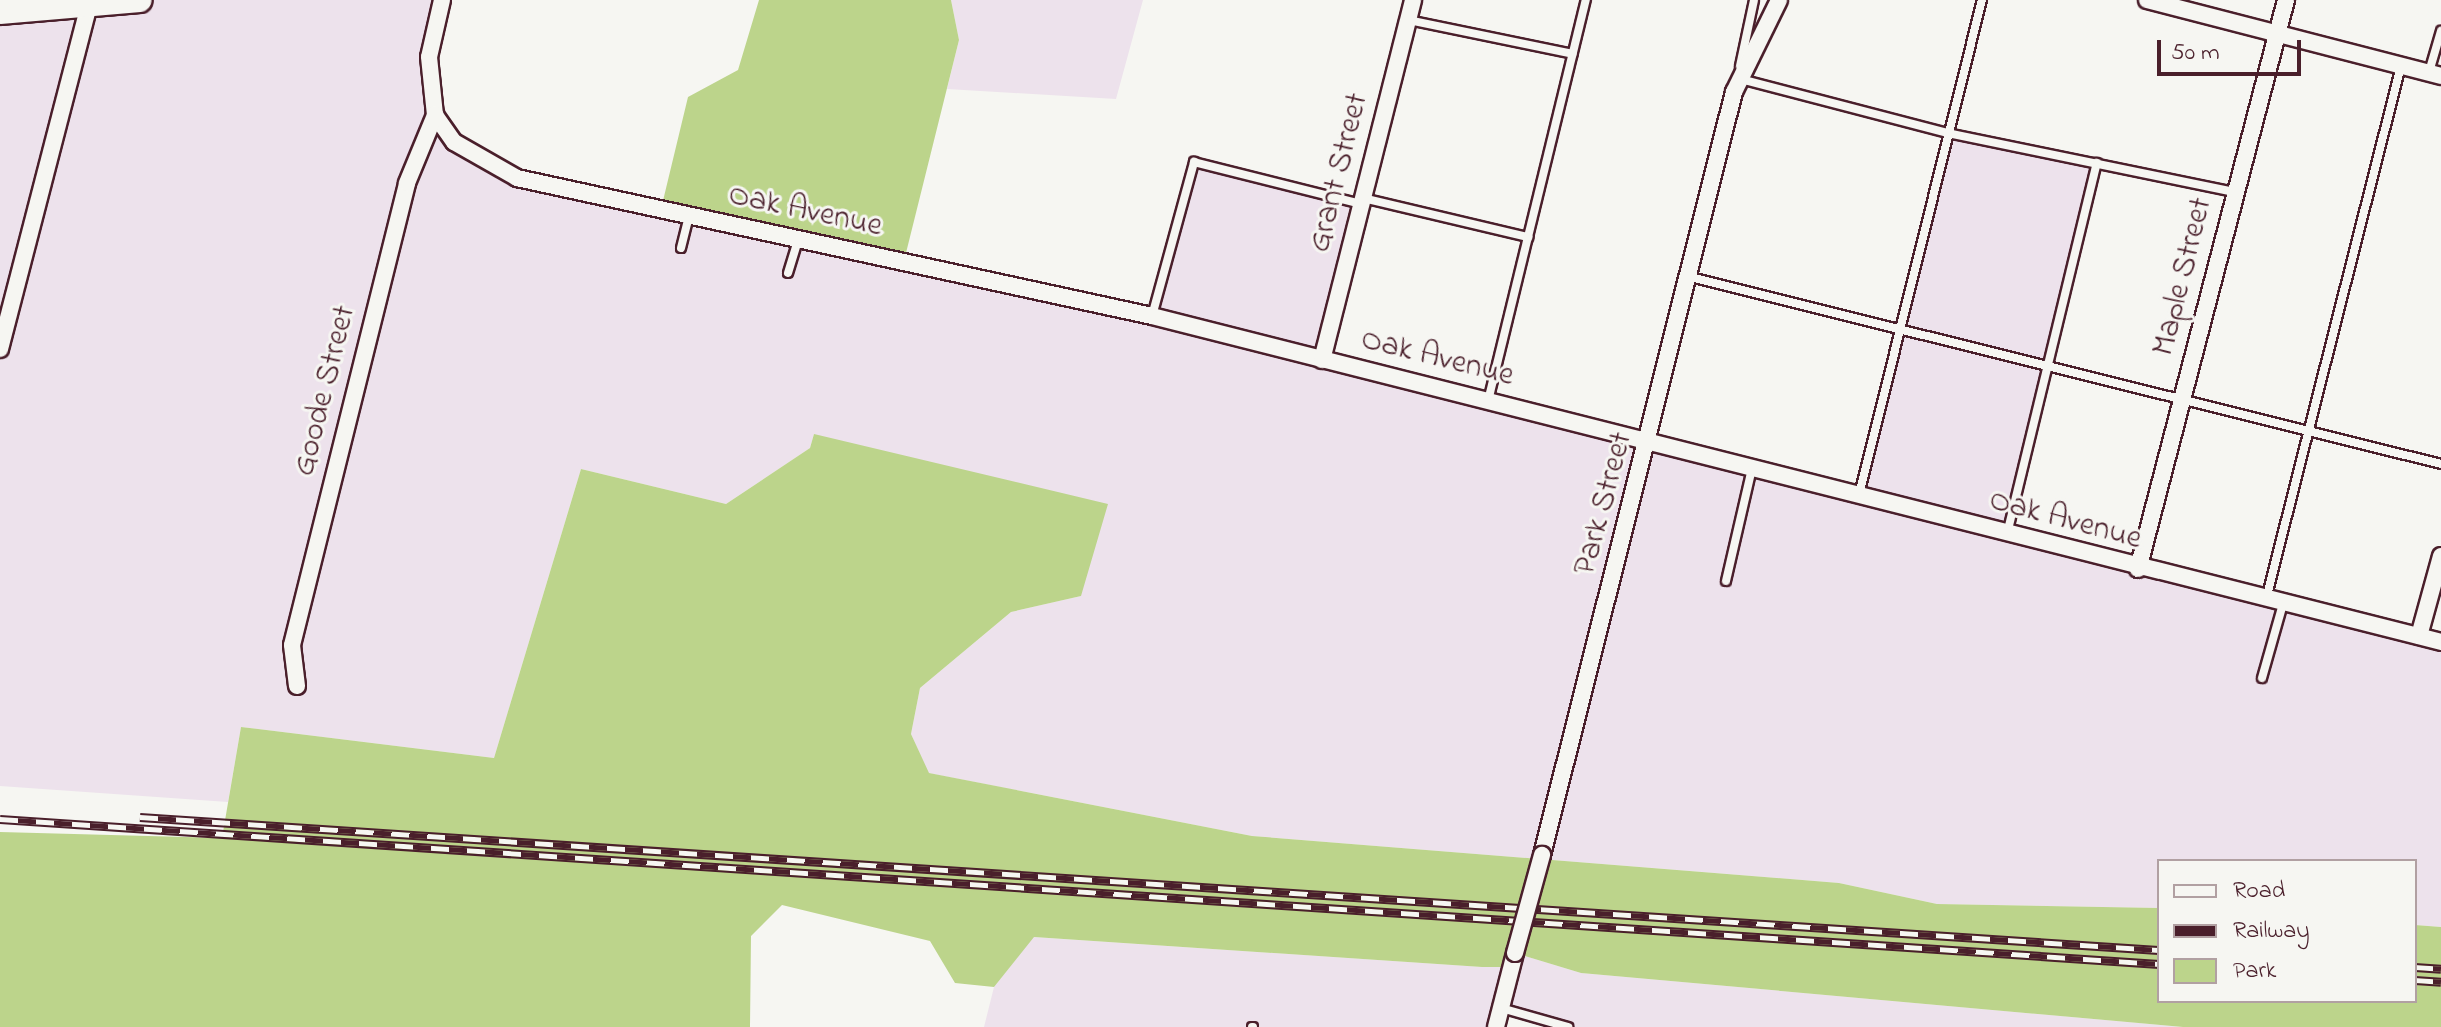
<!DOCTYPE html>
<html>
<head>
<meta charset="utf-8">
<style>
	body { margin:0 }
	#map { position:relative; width:2441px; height:1027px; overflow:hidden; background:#f6f6f2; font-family:"Indie Flower",sans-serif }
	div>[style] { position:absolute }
	.built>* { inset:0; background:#ede2ec }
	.green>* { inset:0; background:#bcd48b }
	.roads { filter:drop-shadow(2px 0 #4a1f2b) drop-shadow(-2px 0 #4a1f2b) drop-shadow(0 2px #4a1f2b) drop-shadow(0 -2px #4a1f2b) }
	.lane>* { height:8px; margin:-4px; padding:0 4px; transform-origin:4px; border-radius:4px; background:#f6f6f2 }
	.street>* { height:16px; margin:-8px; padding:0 8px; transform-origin:8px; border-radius:8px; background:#f6f6f2 }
	.secondary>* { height:24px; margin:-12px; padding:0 12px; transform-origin:12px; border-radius:12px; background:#f6f6f2 }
	.rail>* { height:9px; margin-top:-4.5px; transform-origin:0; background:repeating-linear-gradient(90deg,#f6f6f2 0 18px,#4a1f2b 0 36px); box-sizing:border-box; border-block:2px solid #4a1f2b }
	.bridges { filter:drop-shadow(2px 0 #4a1f2b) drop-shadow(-2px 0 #4a1f2b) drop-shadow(0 2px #4a1f2b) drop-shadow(0 -2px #4a1f2b) }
	.street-bridge>* { height:16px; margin:-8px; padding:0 8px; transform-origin:8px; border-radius:8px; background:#f6f6f2 }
	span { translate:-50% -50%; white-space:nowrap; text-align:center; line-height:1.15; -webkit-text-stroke:6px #f6f6f2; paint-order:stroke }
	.street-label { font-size:32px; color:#4a1f2b }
	.legend { position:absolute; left:2157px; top:859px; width:260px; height:144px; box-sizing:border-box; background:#f6f6f2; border:2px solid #b1a0a2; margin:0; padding:10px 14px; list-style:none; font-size:24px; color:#4a1f2b }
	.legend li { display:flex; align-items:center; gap:16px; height:40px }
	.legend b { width:40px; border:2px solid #b1a0a2 }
	.scale { position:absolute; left:2157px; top:40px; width:144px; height:36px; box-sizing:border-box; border:4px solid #4a1f2b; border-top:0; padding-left:10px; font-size:24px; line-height:28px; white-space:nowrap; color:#4a1f2b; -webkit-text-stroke:6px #f6f6f2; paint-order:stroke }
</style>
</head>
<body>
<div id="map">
	<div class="built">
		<i style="clip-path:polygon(139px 0,442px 0,430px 87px,454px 142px,517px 178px,1151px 316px,1194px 162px,1361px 204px,1322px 359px,1858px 495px,1947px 133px,2097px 163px,2007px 534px,2441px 642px,2441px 927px,2415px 925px,2415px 861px,2159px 861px,2159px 908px,1937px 904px,1839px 883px,1252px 836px,928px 773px,911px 734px,920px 688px,1011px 612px,1081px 596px,814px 434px,810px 448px,726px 504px,581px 469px,494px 758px,241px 727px,228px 802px,0 786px,0 12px)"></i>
		<i style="clip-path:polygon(951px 0,1143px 0,1116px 99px,947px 89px,959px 40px)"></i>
		<i style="clip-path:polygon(1033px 937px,1482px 967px,1515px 953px,1581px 973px,2183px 1027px,1568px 1027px,1501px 1008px,1496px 1027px,984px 1027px,994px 987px)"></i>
	</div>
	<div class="green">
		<i style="clip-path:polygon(759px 0,951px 0,959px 40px,904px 261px,661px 209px,688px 97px,738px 70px)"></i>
		<i style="clip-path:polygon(814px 434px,1108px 504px,1081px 596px,1011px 612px,920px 688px,911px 734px,929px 773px,1252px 836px,1839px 883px,1937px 904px,2159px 908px,2159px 1001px,2415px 1001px,2415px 925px,2441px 927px,2441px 1027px,2183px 1027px,1581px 973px,1515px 953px,1511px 967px,1482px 967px,1034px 937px,994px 987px,955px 983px,930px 941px,782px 905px,751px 936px,750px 1027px,0 1027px,0 832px,222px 838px,241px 727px,494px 758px,581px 469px,726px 504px,810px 448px)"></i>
	</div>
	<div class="roads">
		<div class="lane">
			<i style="left:1408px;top:20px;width:168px;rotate:11.6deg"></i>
			<i style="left:1740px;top:66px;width:67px;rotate:-78deg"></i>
			<i style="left:2429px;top:72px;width:43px;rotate:-73.7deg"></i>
			<i style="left:1740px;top:79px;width:214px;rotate:14.6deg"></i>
			<i style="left:1947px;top:133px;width:293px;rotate:11.6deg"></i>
			<i style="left:1363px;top:198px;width:170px;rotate:13.3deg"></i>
			<i style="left:681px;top:248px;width:34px;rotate:-76deg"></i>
			<i style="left:788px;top:273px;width:34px;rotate:-73deg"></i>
			<i style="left:1690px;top:277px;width:774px;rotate:13.98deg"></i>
			<i style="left:1152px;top:316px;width:160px;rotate:-74.7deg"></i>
			<i style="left:1194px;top:162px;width:172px;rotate:14.1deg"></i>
			<i style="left:1488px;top:401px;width:413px;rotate:-76.3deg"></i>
			<i style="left:1859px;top:495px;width:510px;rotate:-76.05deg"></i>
			<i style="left:2007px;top:534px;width:382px;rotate:-76.4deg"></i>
			<i style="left:1726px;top:581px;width:116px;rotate:-77deg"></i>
			<i style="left:2266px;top:599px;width:550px;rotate:-75.79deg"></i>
			<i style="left:2262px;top:678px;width:77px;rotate:-74.2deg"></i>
			<i style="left:1501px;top:1008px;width:70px;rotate:15.8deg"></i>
			<i style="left:1252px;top:1027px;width:1px"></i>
		</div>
		<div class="street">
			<i style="left:442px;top:0;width:58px;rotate:102.8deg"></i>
			<i style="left:429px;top:57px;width:58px;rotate:84.1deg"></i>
			<i style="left:435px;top:115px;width:33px;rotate:55deg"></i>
			<i style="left:454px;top:142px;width:73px;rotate:29.7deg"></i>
			<i style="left:517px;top:178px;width:650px;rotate:12.26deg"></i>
			<i style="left:1152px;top:316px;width:1330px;rotate:14.19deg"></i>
			<i style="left:2147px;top:0;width:304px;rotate:14.5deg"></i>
			<i style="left:0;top:349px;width:360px;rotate:-75.5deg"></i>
			<i style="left:1322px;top:360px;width:371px;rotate:-75.8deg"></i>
			<i style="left:2138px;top:569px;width:588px;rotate:-75.42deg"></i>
			<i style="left:2419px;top:636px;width:83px;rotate:-74.6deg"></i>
			<i style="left:297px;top:686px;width:41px;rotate:-97deg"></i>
			<i style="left:292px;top:645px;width:476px;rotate:-76deg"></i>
			<i style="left:407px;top:183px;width:74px;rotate:-67.6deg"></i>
			<i style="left:1542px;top:855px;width:787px;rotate:-75.88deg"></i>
			<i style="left:1734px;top:92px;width:102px;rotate:-63.9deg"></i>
			<i style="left:1496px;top:1027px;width:76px;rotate:-75.6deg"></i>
		</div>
		<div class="secondary">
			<i style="left:0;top:12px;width:140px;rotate:-4.9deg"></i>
		</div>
	</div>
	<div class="rail">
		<i style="left:140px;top:817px;width:2023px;rotate:3.77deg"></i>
		<i style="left:0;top:819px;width:2164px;rotate:3.84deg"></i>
		<i style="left:2415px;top:967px;width:26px;rotate:4deg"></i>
		<i style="left:2415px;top:980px;width:26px;rotate:4deg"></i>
	</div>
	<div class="bridges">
		<div class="street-bridge">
			<i style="left:1515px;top:953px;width:102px;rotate:-74.6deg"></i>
		</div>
	</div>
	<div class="street-label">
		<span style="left:1340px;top:173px;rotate:-76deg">Grant Street</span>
		<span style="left:805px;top:212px;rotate:12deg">Oak Avenue</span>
		<span style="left:2184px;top:277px;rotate:-76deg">Maple Street</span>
		<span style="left:1437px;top:359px;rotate:14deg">Oak Avenue</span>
		<span style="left:326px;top:391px;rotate:-76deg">Goode Street</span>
		<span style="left:1605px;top:504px;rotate:-75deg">Park Street</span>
		<span style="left:2065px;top:521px;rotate:15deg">Oak Avenue</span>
	</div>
	<ul class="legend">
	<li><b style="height:10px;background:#f6f6f2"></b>Road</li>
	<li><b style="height:10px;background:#4a1f2b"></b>Railway</li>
	<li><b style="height:22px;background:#bcd48b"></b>Park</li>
	</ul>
	<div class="scale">50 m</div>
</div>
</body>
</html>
